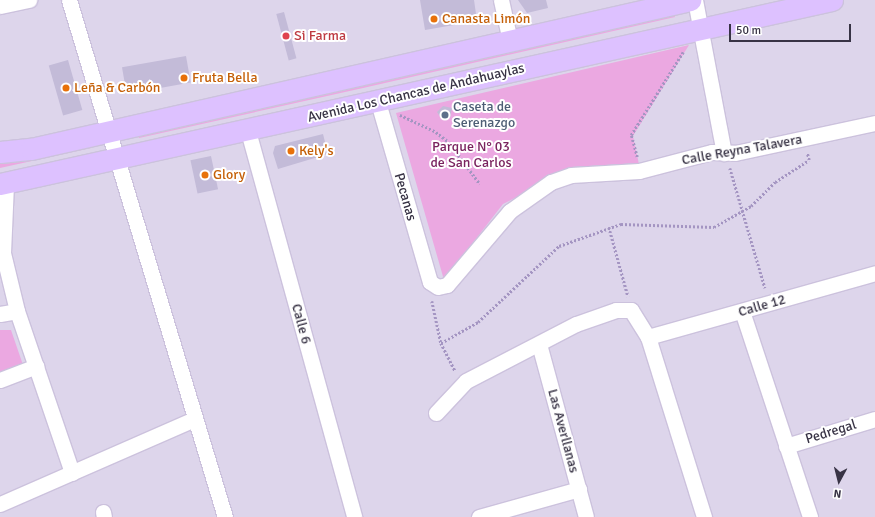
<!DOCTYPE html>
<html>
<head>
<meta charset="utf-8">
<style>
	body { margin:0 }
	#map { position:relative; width:875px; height:517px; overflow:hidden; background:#e9e3f3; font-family:Signika,sans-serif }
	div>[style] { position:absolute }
	.residential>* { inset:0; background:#ddd5eb; transform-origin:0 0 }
	.green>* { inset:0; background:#eba8e1 }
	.building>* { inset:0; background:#c3bbd8; transform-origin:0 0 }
	.path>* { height:2.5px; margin-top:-1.25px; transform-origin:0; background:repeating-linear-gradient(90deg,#a495c2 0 2px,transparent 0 4px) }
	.roads { filter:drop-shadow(1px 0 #ccc2dd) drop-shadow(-1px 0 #ccc2dd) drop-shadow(0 1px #ccc2dd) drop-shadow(0 -1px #ccc2dd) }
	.street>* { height:15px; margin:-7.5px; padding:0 7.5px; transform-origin:7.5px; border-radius:7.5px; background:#fff }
	.secondary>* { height:21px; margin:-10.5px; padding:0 10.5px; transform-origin:10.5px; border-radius:10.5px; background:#ddc1ff }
	.dots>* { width:11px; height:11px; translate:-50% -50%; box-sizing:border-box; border:2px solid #fff; border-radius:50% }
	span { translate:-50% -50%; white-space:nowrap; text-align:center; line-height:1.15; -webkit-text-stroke:4px #fff; paint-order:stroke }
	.food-label { font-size:14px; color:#c56008 }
	.left { translate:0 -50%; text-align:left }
	.health-label { font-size:14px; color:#be3a42 }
	.street-label { font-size:14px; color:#383345 }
	.service-label { font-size:14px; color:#4e5e75 }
	.park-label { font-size:14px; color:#7a235f }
	.north { position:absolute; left:819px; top:461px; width:40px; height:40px; -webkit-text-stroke:3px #fff; paint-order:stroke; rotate:187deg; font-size:11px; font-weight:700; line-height:16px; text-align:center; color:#383345 }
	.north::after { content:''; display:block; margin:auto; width:14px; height:18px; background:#383345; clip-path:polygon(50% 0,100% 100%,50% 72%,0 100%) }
	.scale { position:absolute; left:729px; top:24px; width:122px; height:18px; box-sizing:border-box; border:2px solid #383345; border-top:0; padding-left:5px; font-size:12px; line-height:14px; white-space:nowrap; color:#383345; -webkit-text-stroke:3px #fff; paint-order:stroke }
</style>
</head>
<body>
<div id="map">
	<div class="residential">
		<i style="left:0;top:0;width:875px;height:517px"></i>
	</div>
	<div class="green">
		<i style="clip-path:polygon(673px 10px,675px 17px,363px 88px,139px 138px,137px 131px)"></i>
		<i style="clip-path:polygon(689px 45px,633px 136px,640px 169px,572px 169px,503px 204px,444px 280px,396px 113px)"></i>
		<i style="clip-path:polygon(89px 141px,91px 148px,0 168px,0 159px)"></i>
		<i style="clip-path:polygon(0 330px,11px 330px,23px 365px,0 375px)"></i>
	</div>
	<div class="building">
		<i style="clip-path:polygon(420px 0,474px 0,477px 21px,425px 30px)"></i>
		<i style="clip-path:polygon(518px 0,546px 0,548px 8px,527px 13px)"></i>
		<i style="left:284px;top:12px;width:48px;height:8px;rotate:75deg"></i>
		<i style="left:186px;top:56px;width:27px;height:65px;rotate:80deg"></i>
		<i style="left:68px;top:60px;width:52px;height:20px;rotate:74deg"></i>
		<i style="clip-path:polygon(443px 106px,452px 108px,450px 118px,442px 120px,437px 112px)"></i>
		<i style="clip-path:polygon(323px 134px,328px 154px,278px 169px,273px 153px,275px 146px)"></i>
		<i style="left:211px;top:156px;width:34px;height:21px;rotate:78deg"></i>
	</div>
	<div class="path">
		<i style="left:400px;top:115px;width:40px;rotate:25deg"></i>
		<i style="left:436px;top:132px;width:16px;rotate:38deg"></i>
		<i style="left:449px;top:142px;width:52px;rotate:53.6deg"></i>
		<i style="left:637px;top:157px;width:23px;rotate:-105deg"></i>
		<i style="left:631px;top:135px;width:98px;rotate:-57.9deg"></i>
		<i style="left:730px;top:168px;width:125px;rotate:73.7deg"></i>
		<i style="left:609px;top:227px;width:72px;rotate:74.6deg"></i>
		<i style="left:432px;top:301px;width:43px;rotate:77.9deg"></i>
		<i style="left:441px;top:343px;width:31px;rotate:63deg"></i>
		<i style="left:441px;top:343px;width:43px;rotate:-29.6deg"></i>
		<i style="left:478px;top:322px;width:111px;rotate:-43.2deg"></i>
		<i style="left:559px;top:246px;width:66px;rotate:-19.5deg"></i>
		<i style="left:621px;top:224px;width:93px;rotate:1.8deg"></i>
		<i style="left:714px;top:227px;width:43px;rotate:-29.6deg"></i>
		<i style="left:751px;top:206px;width:34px;rotate:-45deg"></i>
		<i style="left:775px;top:182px;width:40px;rotate:-32.9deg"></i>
		<i style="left:809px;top:160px;width:7px;rotate:-106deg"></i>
	</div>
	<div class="roads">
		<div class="street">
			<i style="left:69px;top:0;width:540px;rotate:73.21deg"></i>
			<i style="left:501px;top:0;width:42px;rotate:77.6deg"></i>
			<i style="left:695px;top:0;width:156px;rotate:79.3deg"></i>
			<i style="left:0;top:6px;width:30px;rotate:-12deg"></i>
			<i style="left:378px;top:102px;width:187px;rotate:73.9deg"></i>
			<i style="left:430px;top:282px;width:9px;rotate:32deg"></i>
			<i style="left:438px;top:287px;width:9px;rotate:-13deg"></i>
			<i style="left:447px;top:285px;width:97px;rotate:-49.6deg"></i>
			<i style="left:510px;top:211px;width:50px;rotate:-35.3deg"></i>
			<i style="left:551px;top:182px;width:21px;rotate:-19deg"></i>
			<i style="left:571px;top:175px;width:68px;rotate:-3.4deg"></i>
			<i style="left:639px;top:171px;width:75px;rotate:-14.6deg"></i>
			<i style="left:712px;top:152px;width:23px;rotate:2deg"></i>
			<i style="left:735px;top:153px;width:143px;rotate:-12.1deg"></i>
			<i style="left:248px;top:131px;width:400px;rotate:74.6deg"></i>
			<i style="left:6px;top:184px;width:69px;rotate:92.5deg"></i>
			<i style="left:3px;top:253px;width:60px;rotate:76.4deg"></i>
			<i style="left:17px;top:311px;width:171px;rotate:71.2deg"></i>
			<i style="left:742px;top:311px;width:217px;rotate:71.7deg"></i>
			<i style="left:0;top:314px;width:17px;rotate:-10deg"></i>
			<i style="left:648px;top:337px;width:236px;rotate:-15.7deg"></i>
			<i style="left:539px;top:344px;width:179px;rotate:74.8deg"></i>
			<i style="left:0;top:380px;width:39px;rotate:-21deg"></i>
			<i style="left:436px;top:413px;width:44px;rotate:-46.8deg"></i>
			<i style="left:466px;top:381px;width:124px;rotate:-27.4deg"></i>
			<i style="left:576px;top:324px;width:42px;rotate:-19.3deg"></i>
			<i style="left:616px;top:310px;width:15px"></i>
			<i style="left:631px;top:310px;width:32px;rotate:58deg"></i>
			<i style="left:648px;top:337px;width:189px;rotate:72.7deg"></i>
			<i style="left:786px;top:446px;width:93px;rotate:-16.9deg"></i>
			<i style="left:0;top:504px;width:213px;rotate:-23.6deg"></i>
			<i style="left:103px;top:512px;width:5px;rotate:79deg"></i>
			<i style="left:479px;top:517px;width:104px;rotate:-15.6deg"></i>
		</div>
		<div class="secondary">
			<i style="left:0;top:152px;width:31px;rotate:-6deg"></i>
			<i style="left:31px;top:149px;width:676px;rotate:-12.74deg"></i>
			<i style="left:0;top:184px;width:852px;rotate:-12.47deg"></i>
		</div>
	</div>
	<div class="dots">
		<i style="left:434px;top:19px;background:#e8710a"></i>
		<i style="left:286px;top:36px;background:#e0444e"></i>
		<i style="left:184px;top:78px;background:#e8710a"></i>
		<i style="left:66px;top:88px;background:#e8710a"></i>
		<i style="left:445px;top:115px;background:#5c6f8a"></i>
		<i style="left:291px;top:151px;background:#e8710a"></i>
		<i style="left:205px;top:175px;background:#e8710a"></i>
	</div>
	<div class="food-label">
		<span class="left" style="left:442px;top:19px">Canasta Limón</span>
		<span class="left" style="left:192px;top:78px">Fruta Bella</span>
		<span class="left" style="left:74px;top:88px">Leña &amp; Carbón</span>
		<span class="left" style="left:299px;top:151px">Kely's</span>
		<span class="left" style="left:213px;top:175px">Glory</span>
	</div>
	<div class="health-label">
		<span class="left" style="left:294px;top:36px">Si Farma</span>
	</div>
	<div class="street-label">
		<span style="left:416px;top:93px;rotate:-13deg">Avenida Los Chancas de Andahuaylas</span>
		<span style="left:742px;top:150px;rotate:-10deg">Calle Reyna Talavera</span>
		<span style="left:405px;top:197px;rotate:74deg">Pecanas</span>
		<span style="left:762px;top:306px;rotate:-16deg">Calle 12</span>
		<span style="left:301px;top:324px;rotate:75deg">Calle 6</span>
		<span style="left:563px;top:431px;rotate:75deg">Las Averllanas</span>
		<span style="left:831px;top:432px;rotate:-17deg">Pedregal</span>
	</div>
	<div class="service-label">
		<span class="left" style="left:453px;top:115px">Caseta de<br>Serenazgo</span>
	</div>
	<div class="park-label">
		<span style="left:471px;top:155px">Parque N° 03<br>de San Carlos</span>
	</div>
	<div class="north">N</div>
	<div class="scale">50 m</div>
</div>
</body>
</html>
